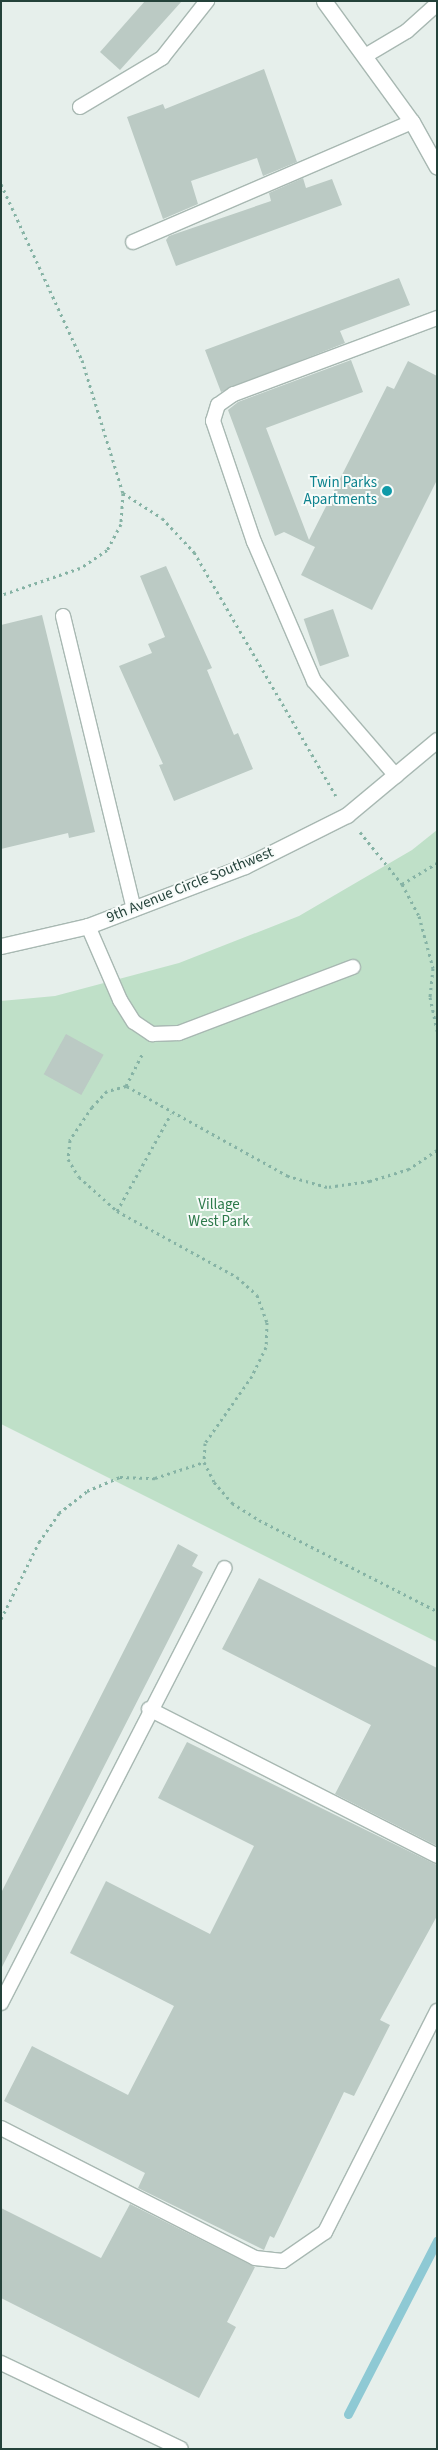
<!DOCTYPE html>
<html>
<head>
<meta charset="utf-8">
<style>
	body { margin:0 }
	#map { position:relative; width:438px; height:2450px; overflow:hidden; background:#e6efeb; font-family:"Source Sans 3",sans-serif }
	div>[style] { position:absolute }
	.green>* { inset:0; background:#bfe0c8 }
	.stream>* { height:9px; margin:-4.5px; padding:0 4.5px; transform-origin:4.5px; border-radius:4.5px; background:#8ec9d4 }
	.building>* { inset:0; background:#bbcac4; transform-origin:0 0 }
	.path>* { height:3px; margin-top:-1.5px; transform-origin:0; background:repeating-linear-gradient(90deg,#86b3a5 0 2.5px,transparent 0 6.5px) }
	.roads { filter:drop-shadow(1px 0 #a8b8b2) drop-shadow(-1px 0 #a8b8b2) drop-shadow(0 1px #a8b8b2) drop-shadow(0 -1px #a8b8b2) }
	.service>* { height:14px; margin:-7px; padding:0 7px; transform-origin:7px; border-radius:7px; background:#fff }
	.minor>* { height:15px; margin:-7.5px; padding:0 7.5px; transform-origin:7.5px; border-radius:7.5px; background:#fff }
	.tertiary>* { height:15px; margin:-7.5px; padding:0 7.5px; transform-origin:7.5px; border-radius:7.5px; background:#fff }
	.dots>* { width:14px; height:14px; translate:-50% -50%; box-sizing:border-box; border:2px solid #f7fbf9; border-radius:50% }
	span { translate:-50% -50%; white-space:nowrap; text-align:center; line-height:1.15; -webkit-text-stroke:4px #f7fbf9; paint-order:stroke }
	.culture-label { font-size:15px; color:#0d838f }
	.right { translate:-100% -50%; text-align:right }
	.street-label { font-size:15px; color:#24423a }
	.park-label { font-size:15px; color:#2d7a4b }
	.frame { position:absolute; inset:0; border:2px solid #24423a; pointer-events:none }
</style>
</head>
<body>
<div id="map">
	<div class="green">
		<i style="clip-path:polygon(437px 830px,437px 1642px,1px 1424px,1px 1001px,55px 996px,179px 963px,299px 916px,412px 850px)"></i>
	</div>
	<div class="stream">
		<i style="left:348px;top:2414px;width:195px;rotate:-62.8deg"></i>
	</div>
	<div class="building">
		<i style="clip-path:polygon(145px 1px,182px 1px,120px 70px,100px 52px)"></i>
		<i style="clip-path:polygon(264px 69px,297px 162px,263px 176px,257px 158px,191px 181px,198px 204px,163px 219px,127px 117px,163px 104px,165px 109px)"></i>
		<i style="clip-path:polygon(303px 178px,306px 188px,332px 179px,342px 205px,176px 266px,166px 240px,169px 236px,271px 201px,269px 193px)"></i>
		<i style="clip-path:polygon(399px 278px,410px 305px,340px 331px,345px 343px,221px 392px,205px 350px)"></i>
		<i style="clip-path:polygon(351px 360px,363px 392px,266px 428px,309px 540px,387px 386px,394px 389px,408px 361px,437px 376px,437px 480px,372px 610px,301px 575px,315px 547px,284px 532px,275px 536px,228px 410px,238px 402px)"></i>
		<i style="clip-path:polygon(166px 566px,212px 668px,207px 670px,234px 735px,238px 733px,253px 769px,174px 801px,159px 765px,163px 764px,119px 666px,152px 653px,148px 644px,165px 637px,140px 576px)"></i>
		<i style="left:333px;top:609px;width:50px;height:31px;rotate:71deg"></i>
		<i style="clip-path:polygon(42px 615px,95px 832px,69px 838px,68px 833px,1px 849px,1px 625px)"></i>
		<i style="left:66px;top:1034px;width:43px;height:46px;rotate:29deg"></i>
		<i style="clip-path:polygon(178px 1544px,198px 1555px,192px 1566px,203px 1572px,1px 1969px,1px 1893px)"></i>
		<i style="clip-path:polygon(259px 1578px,437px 1668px,437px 1846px,335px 1794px,371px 1725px,222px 1649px)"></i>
		<i style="clip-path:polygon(187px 1742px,437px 1865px,437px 1916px,380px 2020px,390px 2025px,354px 2096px,344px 2092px,274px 2238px,270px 2236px,264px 2250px,138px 2188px,145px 2173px,4px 2101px,32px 2046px,128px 2095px,174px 2006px,70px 1953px,106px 1881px,210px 1934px,254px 1846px,158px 1798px)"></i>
		<i style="clip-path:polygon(130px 2204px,255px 2267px,227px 2322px,236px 2327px,199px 2398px,1px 2298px,1px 2208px,101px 2258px)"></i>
	</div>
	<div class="path">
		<i style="left:1px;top:184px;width:194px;rotate:65.3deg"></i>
		<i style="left:82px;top:360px;width:139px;rotate:72.9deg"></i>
		<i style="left:123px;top:493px;width:31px;rotate:94deg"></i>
		<i style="left:121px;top:524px;width:30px;rotate:118deg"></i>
		<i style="left:107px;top:550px;width:32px;rotate:146deg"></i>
		<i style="left:80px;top:568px;width:83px;rotate:161.1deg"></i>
		<i style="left:123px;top:493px;width:46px;rotate:32.7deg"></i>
		<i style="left:162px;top:518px;width:47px;rotate:46.7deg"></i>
		<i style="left:194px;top:552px;width:282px;rotate:59.8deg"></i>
		<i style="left:360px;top:832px;width:67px;rotate:51.1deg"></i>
		<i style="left:402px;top:884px;width:36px;rotate:62deg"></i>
		<i style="left:419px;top:916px;width:54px;rotate:74.9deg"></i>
		<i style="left:433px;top:968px;width:29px;rotate:96deg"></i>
		<i style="left:430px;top:997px;width:35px;rotate:78deg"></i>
		<i style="left:402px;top:884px;width:41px;rotate:-31deg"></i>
		<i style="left:126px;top:1086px;width:37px;rotate:-63deg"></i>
		<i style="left:437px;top:1150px;width:34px;rotate:146deg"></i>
		<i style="left:409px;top:1169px;width:41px;rotate:162.9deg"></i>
		<i style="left:370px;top:1181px;width:43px;rotate:172.1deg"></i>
		<i style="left:327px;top:1187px;width:41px;rotate:-164.2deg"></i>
		<i style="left:288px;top:1176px;width:185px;rotate:-150.9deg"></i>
		<i style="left:126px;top:1086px;width:20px;rotate:165deg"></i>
		<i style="left:107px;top:1091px;width:22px;rotate:133deg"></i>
		<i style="left:92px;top:1107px;width:40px;rotate:124deg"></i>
		<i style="left:70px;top:1140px;width:19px;rotate:96deg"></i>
		<i style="left:68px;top:1159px;width:21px;rotate:59deg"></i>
		<i style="left:79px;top:1177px;width:51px;rotate:41.8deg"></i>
		<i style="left:117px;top:1211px;width:137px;rotate:28.8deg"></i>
		<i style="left:237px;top:1277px;width:27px;rotate:42deg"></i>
		<i style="left:257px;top:1295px;width:29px;rotate:70deg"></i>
		<i style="left:267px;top:1322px;width:25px;rotate:92deg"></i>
		<i style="left:266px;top:1347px;width:32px;rotate:116deg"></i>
		<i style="left:252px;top:1376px;width:82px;rotate:125deg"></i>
		<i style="left:205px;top:1443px;width:19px;rotate:93deg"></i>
		<i style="left:204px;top:1462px;width:22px;rotate:63deg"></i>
		<i style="left:214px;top:1482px;width:28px;rotate:49deg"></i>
		<i style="left:232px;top:1503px;width:32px;rotate:32deg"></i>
		<i style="left:259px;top:1520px;width:200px;rotate:27.1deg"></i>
		<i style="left:117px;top:1211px;width:111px;rotate:-60.9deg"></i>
		<i style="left:1px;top:1619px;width:86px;rotate:-63.7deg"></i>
		<i style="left:39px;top:1542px;width:35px;rotate:-55deg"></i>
		<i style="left:59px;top:1513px;width:36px;rotate:-38deg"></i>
		<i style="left:87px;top:1491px;width:36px;rotate:-23deg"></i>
		<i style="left:120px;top:1477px;width:35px;rotate:2deg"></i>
		<i style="left:155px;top:1478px;width:52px;rotate:-18.1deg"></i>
	</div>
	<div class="roads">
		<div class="service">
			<i style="left:365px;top:56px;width:49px;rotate:-30.8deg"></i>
			<i style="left:407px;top:31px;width:40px;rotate:-42deg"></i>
			<i style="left:80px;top:107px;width:96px;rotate:-30.9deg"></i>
			<i style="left:162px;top:58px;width:73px;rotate:-51.7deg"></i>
			<i style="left:133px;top:242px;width:304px;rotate:-23.3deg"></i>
			<i style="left:63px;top:616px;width:302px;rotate:76.4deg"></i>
			<i style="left:396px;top:776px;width:125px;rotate:-130.8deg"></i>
			<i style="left:314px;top:681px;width:151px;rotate:-113.3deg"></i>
			<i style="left:254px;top:542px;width:128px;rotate:-108.7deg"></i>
			<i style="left:213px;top:421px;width:17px;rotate:-73deg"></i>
			<i style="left:218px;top:405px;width:19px;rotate:-35deg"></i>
			<i style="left:234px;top:394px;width:217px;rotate:-20.5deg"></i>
			<i style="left:88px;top:926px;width:81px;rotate:66.6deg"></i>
			<i style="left:120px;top:1000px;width:26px;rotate:58deg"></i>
			<i style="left:134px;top:1022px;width:22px;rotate:34deg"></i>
			<i style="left:152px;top:1034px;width:27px;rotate:-2deg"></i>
			<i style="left:179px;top:1033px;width:186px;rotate:-20.8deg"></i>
			<i style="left:149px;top:1709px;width:323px;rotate:27deg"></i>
			<i style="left:1px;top:2003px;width:489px;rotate:-62.8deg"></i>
			<i style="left:1px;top:2128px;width:285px;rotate:27.1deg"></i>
			<i style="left:255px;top:2258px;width:28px;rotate:6deg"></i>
			<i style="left:283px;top:2261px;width:51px;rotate:-34.6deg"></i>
			<i style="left:325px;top:2232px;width:248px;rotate:-63.1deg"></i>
			<i style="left:1px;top:2363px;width:199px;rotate:25.5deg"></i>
		</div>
		<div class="minor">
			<i style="left:1px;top:946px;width:89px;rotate:-12.9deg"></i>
			<i style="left:88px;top:926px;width:168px;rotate:-20.9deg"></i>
			<i style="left:245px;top:866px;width:114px;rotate:-26.6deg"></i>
			<i style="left:347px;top:815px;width:117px;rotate:-39.8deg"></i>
		</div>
		<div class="tertiary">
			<i style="left:324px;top:1px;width:150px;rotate:54deg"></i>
			<i style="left:412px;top:122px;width:51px;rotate:60.9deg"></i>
		</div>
	</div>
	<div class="dots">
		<i style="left:387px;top:491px;background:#0f9aa8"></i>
	</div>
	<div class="culture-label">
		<span class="right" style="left:377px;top:491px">Twin Parks<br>Apartments</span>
	</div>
	<div class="street-label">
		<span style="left:190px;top:885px;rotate:-22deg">9th Avenue Circle Southwest</span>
	</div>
	<div class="park-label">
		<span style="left:219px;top:1213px">Village<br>West Park</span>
	</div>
	<div class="frame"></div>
</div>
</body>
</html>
